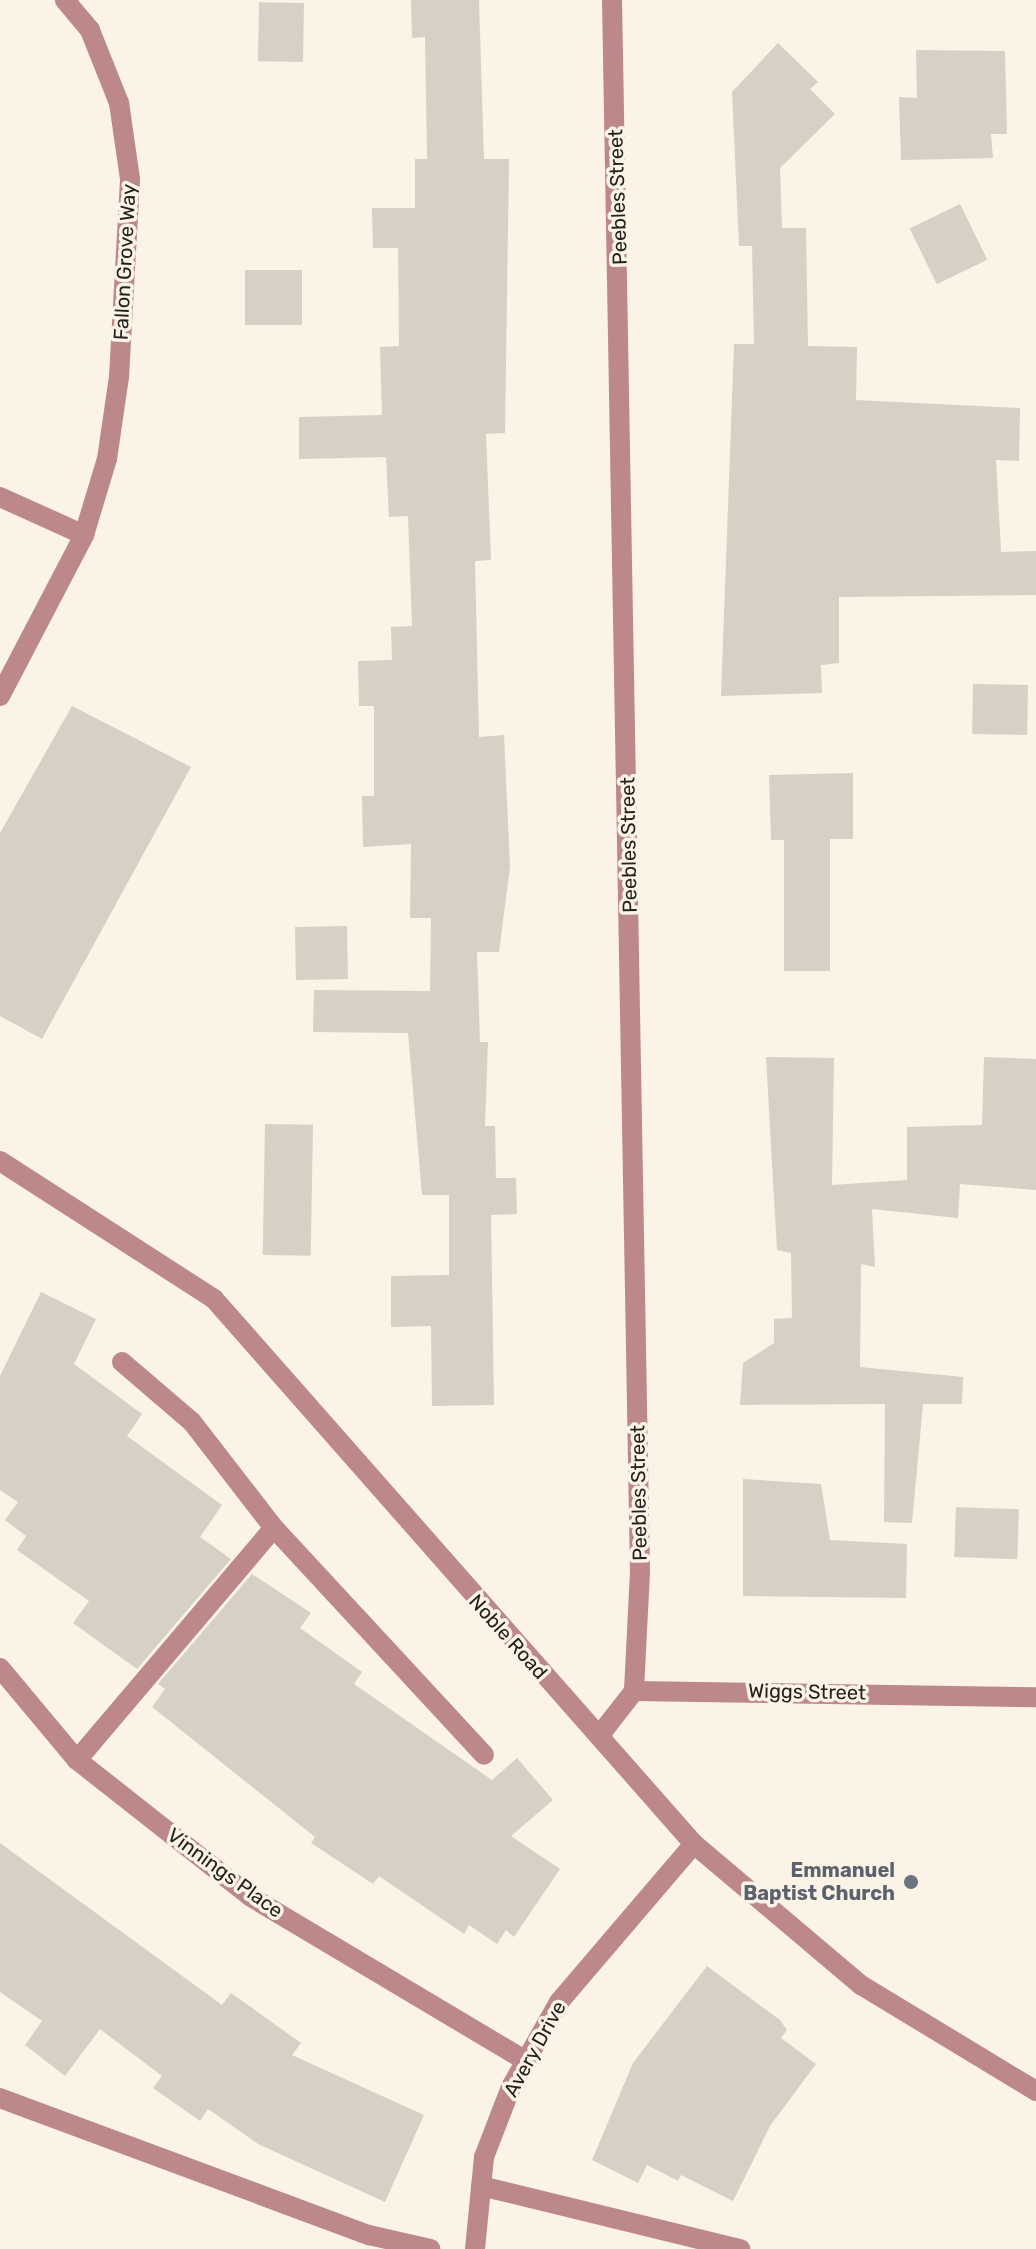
<!DOCTYPE html>
<html>
<head>
<meta charset="utf-8">
<style>
	body { margin:0 }
	#map { position:relative; width:1036px; height:2249px; overflow:hidden; background:#faf3e6; font-family:Rubik,sans-serif }
	div>[style] { position:absolute }
	.building>* { inset:0; background:#d7d0c4; transform-origin:0 0 }
	.service>* { height:20px; margin:-10px; padding:0 10px; transform-origin:10px; border-radius:10px; background:#bc888a }
	.minor>* { height:20px; margin:-10px; padding:0 10px; transform-origin:10px; border-radius:10px; background:#bc888a }
	.tertiary>* { height:20px; margin:-10px; padding:0 10px; transform-origin:10px; border-radius:10px; background:#bc888a }
	.dots>* { width:22px; height:22px; translate:-50% -50%; box-sizing:border-box; border:4px solid #faf3e6; border-radius:50% }
	span { translate:-50% -50%; white-space:nowrap; text-align:center; line-height:1.15; -webkit-text-stroke:7px #faf3e6; paint-order:stroke }
	.street-label { font-size:20px; color:#25221e }
	.worship-label { font-size:20px; color:#5b616d; font-weight:700 }
	.right { translate:-100% -50%; text-align:right }
</style>
</head>
<body>
<div id="map">
	<div class="building">
		<i style="clip-path:polygon(411px 0,479px 0,484px 159px,509px 159px,505px 433px,486px 434px,491px 560px,475px 561px,479px 737px,504px 735px,510px 867px,499px 952px,477px 952px,480px 1042px,488px 1042px,485px 1126px,495px 1126px,496px 1178px,516px 1178px,517px 1214px,491px 1215px,494px 1405px,432px 1406px,431px 1326px,391px 1327px,391px 1276px,449px 1275px,449px 1195px,422px 1195px,408px 1033px,313px 1032px,314px 990px,430px 991px,431px 918px,410px 918px,411px 844px,363px 847px,362px 796px,374px 796px,374px 706px,359px 706px,358px 661px,392px 660px,391px 627px,412px 626px,408px 516px,389px 517px,386px 457px,299px 459px,299px 417px,382px 415px,380px 347px,399px 346px,398px 248px,373px 248px,372px 208px,415px 208px,415px 159px,427px 159px,425px 37px,412px 38px)"></i>
		<i style="left:304px;top:3px;width:59px;height:45px;rotate:91deg"></i>
		<i style="clip-path:polygon(778px 43px,818px 82px,810px 89px,835px 114px,780px 168px,782px 228px,806px 228px,808px 346px,857px 347px,856px 400px,1020px 408px,1019px 461px,996px 460px,1001px 552px,1036px 551px,1036px 595px,839px 597px,839px 663px,821px 665px,822px 693px,721px 696px,734px 344px,754px 344px,752px 246px,739px 246px,732px 92px)"></i>
		<i style="clip-path:polygon(916px 50px,1005px 51px,1007px 134px,991px 134px,993px 158px,901px 160px,899px 97px,917px 98px)"></i>
		<i style="left:960px;top:204px;width:62px;height:56px;rotate:64deg"></i>
		<i style="left:302px;top:270px;width:55px;height:57px;rotate:90deg"></i>
		<i style="left:973px;top:684px;width:55px;height:50px;rotate:1deg"></i>
		<i style="clip-path:polygon(72px 706px,191px 767px,42px 1039px,0 1016px,0 833px)"></i>
		<i style="clip-path:polygon(853px 773px,853px 839px,830px 839px,830px 971px,784px 971px,784px 840px,771px 840px,769px 775px)"></i>
		<i style="left:347px;top:926px;width:53px;height:52px;rotate:89deg"></i>
		<i style="clip-path:polygon(766px 1057px,834px 1058px,832px 1185px,907px 1180px,907px 1127px,982px 1125px,984px 1057px,1036px 1059px,1036px 1190px,960px 1184px,958px 1218px,872px 1209px,875px 1267px,861px 1264px,860px 1367px,963px 1377px,962px 1404px,923px 1404px,912px 1523px,884px 1522px,885px 1404px,740px 1405px,743px 1363px,774px 1343px,774px 1319px,792px 1318px,791px 1253px,777px 1250px)"></i>
		<i style="left:265px;top:1124px;width:48px;height:131px;rotate:1deg"></i>
		<i style="clip-path:polygon(41px 1292px,96px 1319px,74px 1364px,142px 1414px,127px 1436px,222px 1505px,200px 1537px,231px 1559px,137px 1669px,73px 1623px,89px 1601px,17px 1550px,26px 1536px,5px 1520px,18px 1502px,0 1490px,0 1376px)"></i>
		<i style="clip-path:polygon(743px 1479px,821px 1484px,830px 1540px,907px 1544px,906px 1598px,743px 1596px)"></i>
		<i style="left:956px;top:1507px;width:63px;height:50px;rotate:2deg"></i>
		<i style="clip-path:polygon(252px 1574px,311px 1613px,300px 1628px,362px 1672px,354px 1684px,492px 1780px,517px 1758px,553px 1800px,511px 1836px,560px 1869px,514px 1937px,506px 1930px,497px 1944px,469px 1925px,464px 1934px,379px 1876px,373px 1884px,311px 1843px,315px 1837px,152px 1707px,165px 1689px,158px 1684px)"></i>
		<i style="clip-path:polygon(0 1843px,222px 2005px,231px 1993px,301px 2043px,292px 2055px,424px 2115px,385px 2202px,258px 2144px,208px 2109px,200px 2121px,153px 2088px,162px 2076px,100px 2029px,65px 2076px,25px 2045px,42px 2021px,0 1992px)"></i>
		<i style="clip-path:polygon(707px 1966px,780px 2020px,787px 2030px,781px 2038px,816px 2064px,770px 2126px,733px 2201px,681px 2175px,678px 2181px,647px 2165px,638px 2183px,592px 2160px,633px 2063px)"></i>
	</div>
	<div class="service">
		<i style="left:122px;top:1362px;width:92px;rotate:40.6deg"></i>
		<i style="left:192px;top:1422px;width:134px;rotate:52.3deg"></i>
		<i style="left:274px;top:1528px;width:309px;rotate:47.2deg"></i>
		<i style="left:77px;top:1760px;width:304px;rotate:-49.7deg"></i>
		<i style="left:0;top:2098px;width:394px;rotate:20.4deg"></i>
		<i style="left:369px;top:2235px;width:63px;rotate:12.9deg"></i>
		<i style="left:481px;top:2186px;width:267px;rotate:13.7deg"></i>
	</div>
	<div class="minor">
		<i style="left:612px;top:0;width:1572px;rotate:88.98deg"></i>
		<i style="left:640px;top:1572px;width:119px;rotate:92.9deg"></i>
		<i style="left:0;top:497px;width:92px;rotate:24.3deg"></i>
		<i style="left:0;top:696px;width:182px;rotate:-62.4deg"></i>
		<i style="left:84px;top:535px;width:79px;rotate:-73.2deg"></i>
		<i style="left:107px;top:459px;width:83px;rotate:-81.7deg"></i>
		<i style="left:119px;top:377px;width:198px;rotate:-86.8deg"></i>
		<i style="left:130px;top:179px;width:77px;rotate:-98.2deg"></i>
		<i style="left:119px;top:103px;width:79px;rotate:-111.7deg"></i>
		<i style="left:90px;top:30px;width:39px;rotate:-130deg"></i>
		<i style="left:0;top:1668px;width:120px;rotate:50.1deg"></i>
		<i style="left:77px;top:1760px;width:221px;rotate:38.2deg"></i>
		<i style="left:251px;top:1897px;width:320px;rotate:30.8deg"></i>
		<i style="left:599px;top:1736px;width:57px;rotate:-52.1deg"></i>
		<i style="left:634px;top:1691px;width:402px;rotate:0.9deg"></i>
		<i style="left:475px;top:2249px;width:92px;rotate:-84.4deg"></i>
		<i style="left:484px;top:2157px;width:75px;rotate:-68.9deg"></i>
		<i style="left:511px;top:2087px;width:98px;rotate:-60.5deg"></i>
		<i style="left:559px;top:2002px;width:208px;rotate:-49.5deg"></i>
	</div>
	<div class="tertiary">
		<i style="left:0;top:1161px;width:255px;rotate:32.8deg"></i>
		<i style="left:214px;top:1299px;width:726px;rotate:48.63deg"></i>
		<i style="left:694px;top:1844px;width:219px;rotate:40.2deg"></i>
		<i style="left:861px;top:1985px;width:205px;rotate:31.2deg"></i>
	</div>
	<div class="dots">
		<i style="left:911px;top:1882px;background:#6b7280"></i>
	</div>
	<div class="street-label">
		<span style="left:618px;top:197px;rotate:-92deg">Peebles Street</span>
		<span style="left:125px;top:262px;rotate:-87deg">Fallon Grove Way</span>
		<span style="left:629px;top:845px;rotate:-91deg">Peebles Street</span>
		<span style="left:639px;top:1493px;rotate:-91deg">Peebles Street</span>
		<span style="left:508px;top:1637px;rotate:48deg">Noble Road</span>
		<span style="left:807px;top:1692px;rotate:1deg">Wiggs Street</span>
		<span style="left:225px;top:1873px;rotate:36deg">Vinnings Place</span>
		<span style="left:535px;top:2049px;rotate:-61deg">Avery Drive</span>
	</div>
	<div class="worship-label">
		<span class="right" style="left:895px;top:1882px">Emmanuel<br>Baptist Church</span>
	</div>
</div>
</body>
</html>
